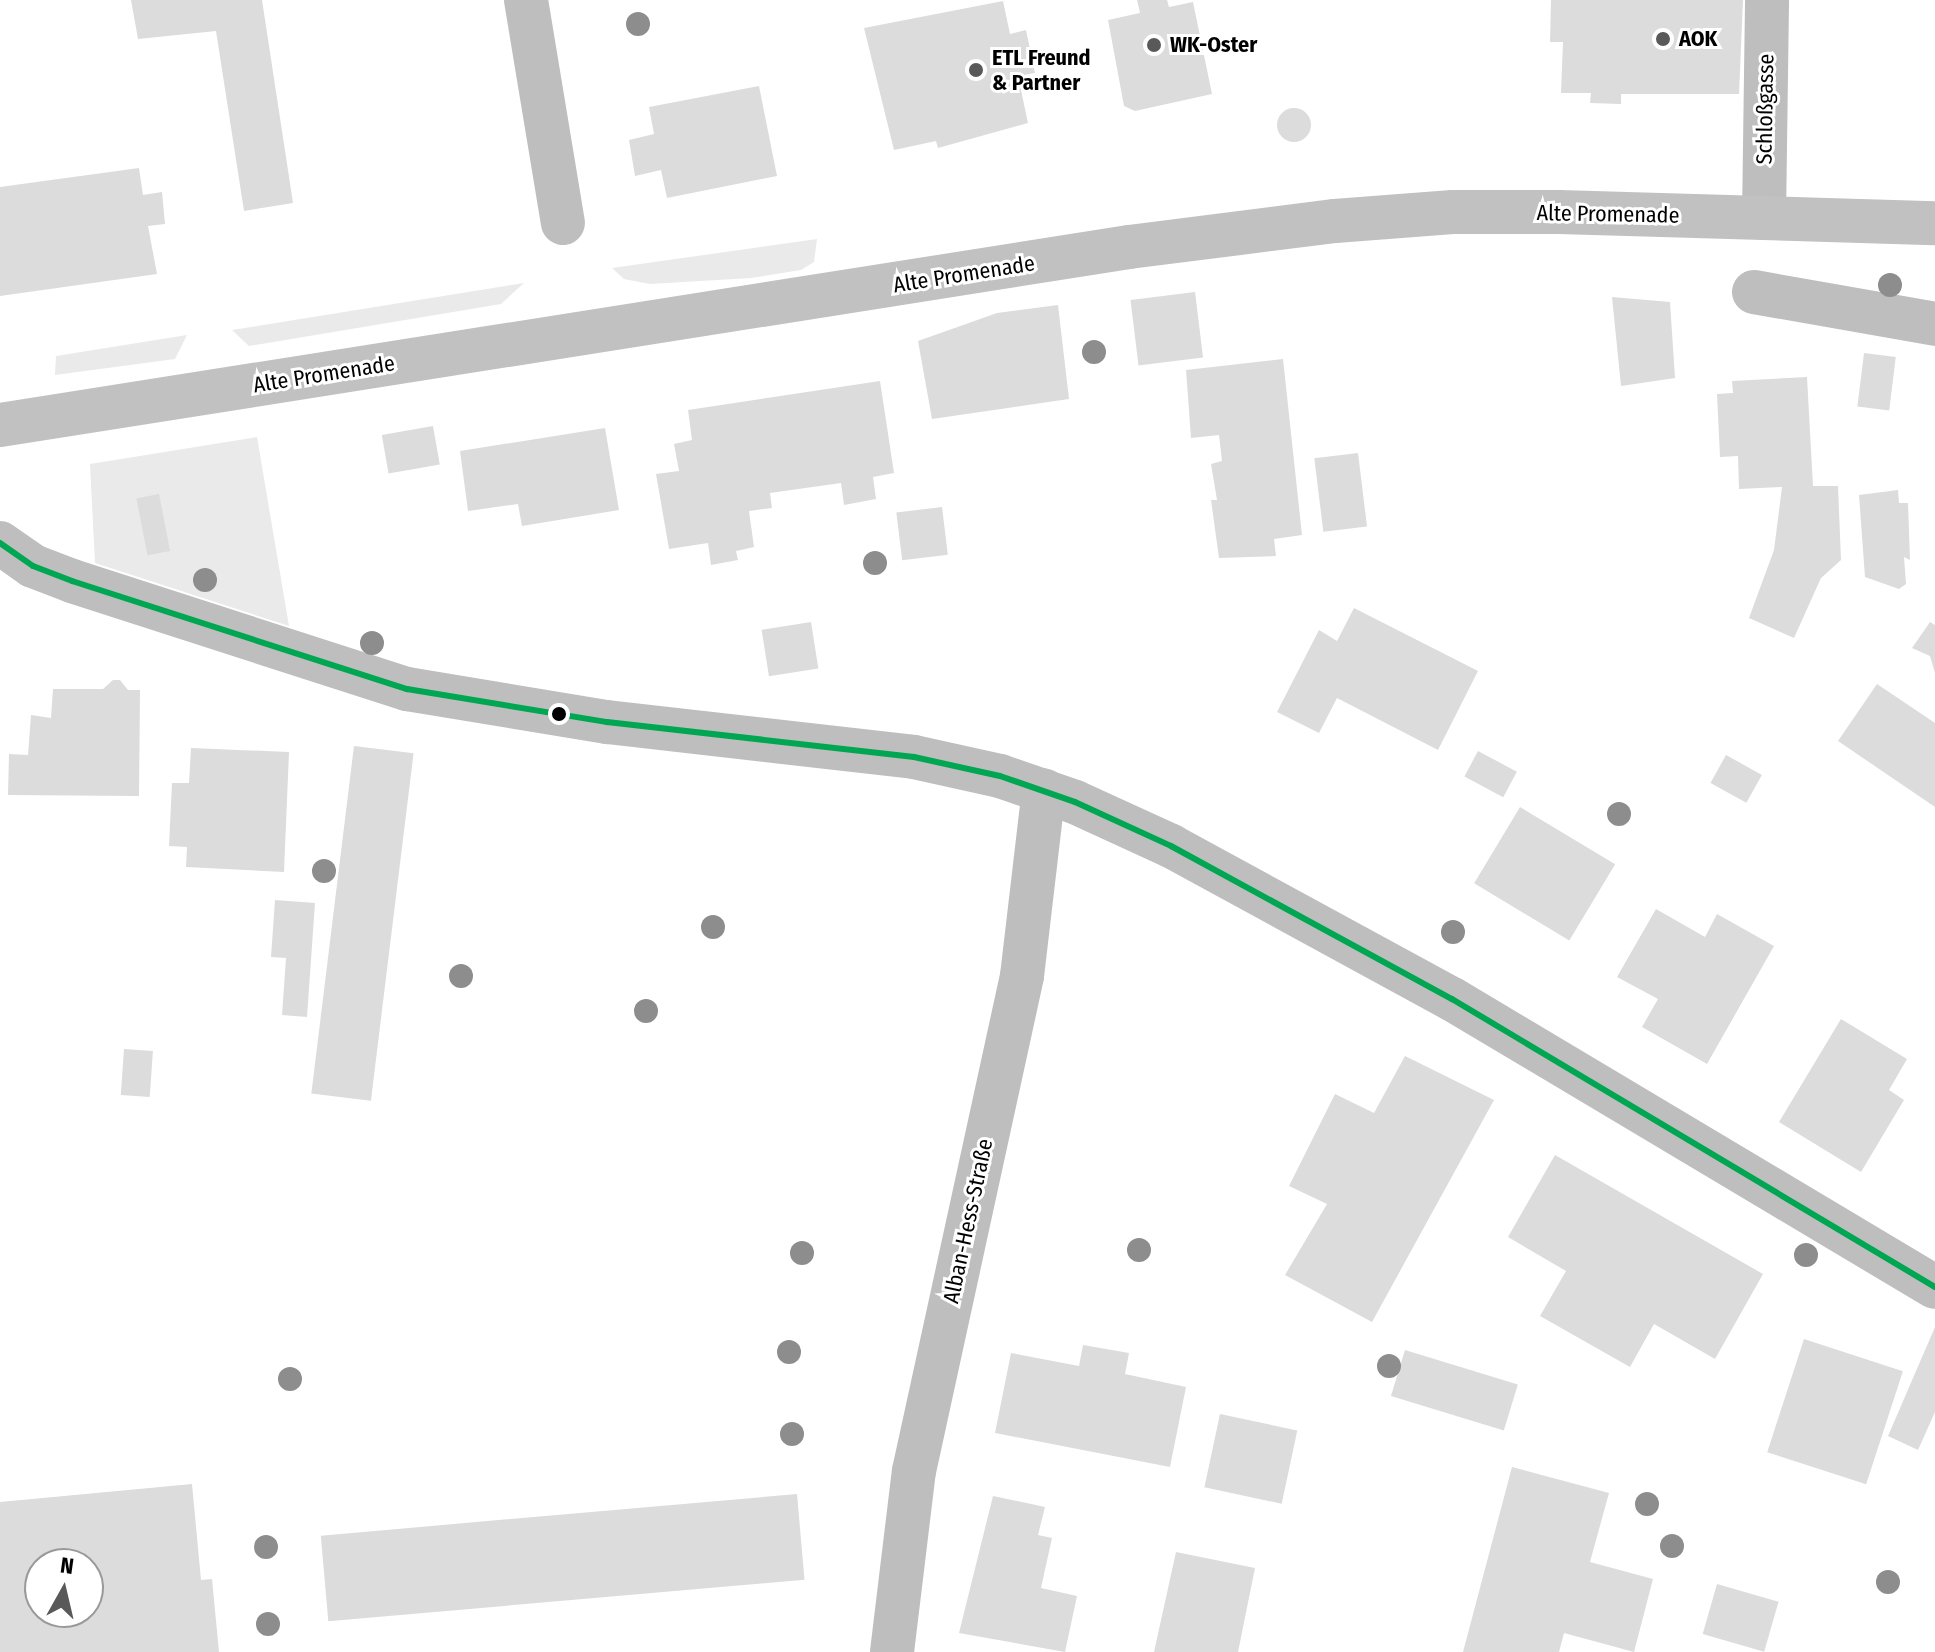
<!DOCTYPE html>
<html>
<head>
<meta charset="utf-8">
<style>
	body { margin:0 }
	#map { position:relative; width:1935px; height:1652px; overflow:hidden; background:#fff; font-family:"Fira Sans Condensed",sans-serif }
	div>[style] { position:absolute }
	.green>* { inset:0; background:#eaeaea }
	.building>* { inset:0; background:#dcdcdc; transform-origin:0 0 }
	.round { border-radius:50% }
	.minor>* { height:44px; margin:-22px; padding:0 22px; transform-origin:22px; border-radius:22px; background:#bebebe }
	.secondary>* { height:44px; margin:-22px; padding:0 22px; transform-origin:22px; border-radius:22px; background:#c1c1c1 }
	.bus-1>* { height:6px; margin:-3px; padding:0 3px; transform-origin:3px; border-radius:3px; background:#00a651 }
	.trees>* { width:24px; height:24px; margin:-12px; border-radius:50%; background:#8d8d8d }
	.dots>* { width:22px; height:22px; translate:-50% -50%; box-sizing:border-box; border:4px solid #fff; border-radius:50% }
	span { translate:-50% -50%; white-space:nowrap; text-align:center; line-height:1.15; -webkit-text-stroke:6px #fff; paint-order:stroke }
	.poi-label { font-size:22px; color:#000; font-weight:700 }
	.left { translate:0 -50%; text-align:left }
	.street-label { font-size:22px; color:#000 }
	.north { position:absolute; left:24px; top:1548px; width:80px; height:80px; box-sizing:border-box; background:#fff; border:2px solid #999; border-radius:50%; rotate:8deg; font-size:22px; font-weight:700; line-height:32px; text-align:center; color:#000 }
	.north::after { content:''; display:block; margin:auto; width:28px; height:36px; background:#595959; clip-path:polygon(50% 0,100% 100%,50% 72%,0 100%) }
</style>
</head>
<body>
<div id="map">
	<div class="green">
		<i style="clip-path:polygon(817px 239px,814px 262px,801px 270px,751px 278px,650px 284px,624px 279px,612px 268px)"></i>
		<i style="clip-path:polygon(524px 283px,501px 304px,249px 346px,232px 330px)"></i>
		<i style="clip-path:polygon(187px 335px,175px 359px,55px 375px,56px 356px)"></i>
		<i style="clip-path:polygon(257px 437px,289px 626px,95px 563px,90px 464px)"></i>
	</div>
	<div class="building">
		<i style="clip-path:polygon(131px 0,262px 0,293px 203px,244px 211px,216px 31px,138px 39px)"></i>
		<i style="clip-path:polygon(1137px 0,1167px 0,1169px 7px,1193px 2px,1212px 94px,1135px 111px,1124px 106px,1108px 20px,1140px 13px)"></i>
		<i style="clip-path:polygon(1551px 0,1743px 0,1739px 94px,1621px 94px,1621px 104px,1590px 103px,1591px 93px,1561px 93px,1563px 42px,1550px 42px)"></i>
		<i style="clip-path:polygon(1003px 1px,1010px 34px,1026px 30px,1035px 73px,1018px 76px,1028px 123px,938px 148px,936px 141px,894px 150px,864px 28px)"></i>
		<i style="clip-path:polygon(759px 86px,777px 176px,667px 198px,661px 170px,635px 176px,629px 140px,654px 134px,649px 107px)"></i>
		<i class="round" style="left:1277px;top:108px;width:34px;height:34px"></i>
		<i style="clip-path:polygon(139px 168px,143px 195px,162px 192px,165px 224px,148px 226px,157px 274px,0 296px,0 187px)"></i>
		<i style="left:1195px;top:292px;width:66px;height:65px;rotate:83deg"></i>
		<i style="clip-path:polygon(1612px 297px,1670px 302px,1675px 378px,1621px 386px)"></i>
		<i style="clip-path:polygon(1058px 305px,1069px 399px,932px 419px,918px 341px,997px 313px)"></i>
		<i style="left:1864px;top:353px;width:32px;height:54px;rotate:7deg"></i>
		<i style="clip-path:polygon(1283px 359px,1302px 535px,1274px 539px,1276px 556px,1219px 558px,1211px 500px,1217px 500px,1211px 464px,1222px 461px,1219px 435px,1191px 438px,1186px 370px)"></i>
		<i style="clip-path:polygon(1807px 377px,1813px 486px,1838px 486px,1841px 560px,1821px 578px,1794px 638px,1749px 618px,1774px 550px,1782px 487px,1739px 489px,1738px 456px,1720px 457px,1717px 394px,1733px 393px,1732px 381px)"></i>
		<i style="clip-path:polygon(880px 381px,894px 473px,873px 477px,876px 499px,844px 505px,841px 483px,770px 493px,772px 508px,749px 511px,754px 547px,736px 551px,738px 560px,711px 565px,708px 543px,669px 549px,656px 474px,679px 471px,674px 444px,692px 440px,688px 410px)"></i>
		<i style="left:433px;top:426px;width:39px;height:52px;rotate:80deg"></i>
		<i style="clip-path:polygon(605px 428px,619px 510px,522px 526px,518px 504px,468px 511px,460px 451px)"></i>
		<i style="left:1358px;top:453px;width:74px;height:44px;rotate:83deg"></i>
		<i style="clip-path:polygon(1898px 490px,1899px 503px,1908px 503px,1910px 560px,1904px 557px,1906px 584px,1899px 589px,1865px 577px,1859px 495px)"></i>
		<i style="left:159px;top:494px;width:58px;height:23px;rotate:79deg"></i>
		<i style="left:942px;top:507px;width:48px;height:46px;rotate:83deg"></i>
		<i style="clip-path:polygon(1354px 608px,1478px 671px,1438px 750px,1337px 698px,1319px 733px,1277px 712px,1319px 630px,1337px 641px)"></i>
		<i style="left:811px;top:622px;width:47px;height:50px;rotate:81deg"></i>
		<i style="clip-path:polygon(1930px 622px,1935px 625px,1935px 673px,1930px 656px,1912px 648px)"></i>
		<i style="clip-path:polygon(113px 680px,120px 680px,128px 690px,140px 690px,139px 796px,8px 795px,9px 754px,28px 755px,31px 715px,51px 718px,53px 689px,103px 689px)"></i>
		<i style="clip-path:polygon(1877px 684px,1935px 723px,1935px 807px,1838px 741px)"></i>
		<i style="left:354px;top:746px;width:60px;height:350px;rotate:7deg"></i>
		<i style="clip-path:polygon(191px 748px,289px 752px,284px 872px,186px 867px,187px 847px,169px 846px,172px 783px,189px 783px)"></i>
		<i style="left:1478px;top:751px;width:44px;height:29px;rotate:28deg"></i>
		<i style="left:1726px;top:755px;width:41px;height:32px;rotate:29deg"></i>
		<i style="left:1520px;top:807px;width:111px;height:89px;rotate:31deg"></i>
		<i style="clip-path:polygon(275px 900px,315px 903px,307px 1017px,282px 1015px,286px 958px,271px 957px)"></i>
		<i style="clip-path:polygon(1656px 909px,1705px 937px,1717px 914px,1774px 946px,1707px 1064px,1642px 1027px,1658px 999px,1617px 977px)"></i>
		<i style="clip-path:polygon(1841px 1019px,1907px 1059px,1889px 1090px,1904px 1100px,1861px 1172px,1779px 1122px)"></i>
		<i style="left:124px;top:1049px;width:29px;height:46px;rotate:4deg"></i>
		<i style="clip-path:polygon(1405px 1056px,1494px 1100px,1372px 1322px,1285px 1275px,1327px 1204px,1289px 1186px,1335px 1094px,1374px 1113px)"></i>
		<i style="clip-path:polygon(1555px 1155px,1763px 1274px,1715px 1359px,1654px 1324px,1630px 1367px,1540px 1316px,1566px 1271px,1508px 1237px)"></i>
		<i style="clip-path:polygon(1935px 1327px,1935px 1412px,1918px 1450px,1888px 1436px)"></i>
		<i style="left:1804px;top:1339px;width:104px;height:119px;rotate:18deg"></i>
		<i style="clip-path:polygon(1083px 1345px,1129px 1353px,1125px 1374px,1186px 1387px,1170px 1467px,995px 1433px,1011px 1353px,1079px 1366px)"></i>
		<i style="left:1405px;top:1350px;width:118px;height:48px;rotate:17deg"></i>
		<i style="left:1220px;top:1414px;width:79px;height:75px;rotate:12deg"></i>
		<i style="clip-path:polygon(1512px 1467px,1609px 1493px,1590px 1562px,1653px 1579px,1634px 1652px,1564px 1633px,1559px 1652px,1463px 1652px)"></i>
		<i style="clip-path:polygon(evenodd,192px 1484px,201px 1580px,212px 1579px,219px 1652px,0 1652px,0 1502px,192px 1484px,40px 1564px,88px 1564px,88px 1612px,40px 1612px,40px 1564px)"></i>
		<i style="left:797px;top:1494px;width:86px;height:478px;rotate:85deg"></i>
		<i style="clip-path:polygon(993px 1496px,1045px 1507px,1038px 1535px,1052px 1538px,1041px 1588px,1077px 1596px,1065px 1652px,959px 1633px)"></i>
		<i style="clip-path:polygon(1176px 1552px,1255px 1568px,1238px 1652px,1154px 1652px)"></i>
		<i style="left:1717px;top:1584px;width:64px;height:52px;rotate:16deg"></i>
	</div>
	<div class="minor">
		<i style="left:526px;top:0;width:226px;rotate:80.6deg"></i>
		<i style="left:1764px;top:218px;width:218px;rotate:-89.2deg"></i>
		<i style="left:1754px;top:292px;width:184px;rotate:10deg"></i>
		<i style="left:0;top:543px;width:40px;rotate:34.9deg"></i>
		<i style="left:33px;top:566px;width:42px;rotate:21deg"></i>
		<i style="left:72px;top:581px;width:352px;rotate:17.9deg"></i>
		<i style="left:407px;top:689px;width:203px;rotate:9.4deg"></i>
		<i style="left:607px;top:722px;width:309px;rotate:6.5deg"></i>
		<i style="left:914px;top:757px;width:88px;rotate:12.5deg"></i>
		<i style="left:1000px;top:776px;width:79px;rotate:19.1deg"></i>
		<i style="left:1075px;top:802px;width:106px;rotate:24.6deg"></i>
		<i style="left:1171px;top:846px;width:320px;rotate:28.6deg"></i>
		<i style="left:1452px;top:999px;width:562px;rotate:30.81deg"></i>
		<i style="left:892px;top:1652px;width:182px;rotate:-83.1deg"></i>
		<i style="left:914px;top:1471px;width:507px;rotate:-77.69deg"></i>
		<i style="left:1022px;top:976px;width:187px;rotate:-83.3deg"></i>
	</div>
	<div class="secondary">
		<i style="left:0;top:425px;width:1143px;rotate:-8.96deg"></i>
		<i style="left:1129px;top:247px;width:208px;rotate:-7.2deg"></i>
		<i style="left:1335px;top:221px;width:118px;rotate:-4.4deg"></i>
		<i style="left:1453px;top:212px;width:106px"></i>
		<i style="left:1559px;top:212px;width:376px;rotate:1.7deg"></i>
	</div>
	<div class="bus-1">
		<i style="left:0;top:543px;width:40px;rotate:34.9deg"></i>
		<i style="left:33px;top:566px;width:42px;rotate:21deg"></i>
		<i style="left:72px;top:581px;width:352px;rotate:17.9deg"></i>
		<i style="left:407px;top:689px;width:203px;rotate:9.4deg"></i>
		<i style="left:607px;top:722px;width:309px;rotate:6.5deg"></i>
		<i style="left:914px;top:757px;width:88px;rotate:12.5deg"></i>
		<i style="left:1000px;top:776px;width:79px;rotate:19.1deg"></i>
		<i style="left:1075px;top:802px;width:106px;rotate:24.6deg"></i>
		<i style="left:1171px;top:846px;width:320px;rotate:28.6deg"></i>
		<i style="left:1452px;top:999px;width:562px;rotate:30.81deg"></i>
	</div>
	<div class="trees">
		<i style="left:638px;top:24px"></i>
		<i style="left:1890px;top:285px"></i>
		<i style="left:1094px;top:352px"></i>
		<i style="left:875px;top:563px"></i>
		<i style="left:205px;top:580px"></i>
		<i style="left:372px;top:643px"></i>
		<i style="left:1619px;top:814px"></i>
		<i style="left:324px;top:871px"></i>
		<i style="left:713px;top:927px"></i>
		<i style="left:1453px;top:932px"></i>
		<i style="left:461px;top:976px"></i>
		<i style="left:646px;top:1011px"></i>
		<i style="left:1139px;top:1250px"></i>
		<i style="left:802px;top:1253px"></i>
		<i style="left:1806px;top:1255px"></i>
		<i style="left:789px;top:1352px"></i>
		<i style="left:1389px;top:1366px"></i>
		<i style="left:290px;top:1379px"></i>
		<i style="left:792px;top:1434px"></i>
		<i style="left:1647px;top:1504px"></i>
		<i style="left:1672px;top:1546px"></i>
		<i style="left:266px;top:1547px"></i>
		<i style="left:1888px;top:1582px"></i>
		<i style="left:268px;top:1624px"></i>
	</div>
	<div class="dots">
		<i style="left:1663px;top:39px;background:#595959"></i>
		<i style="left:1154px;top:45px;background:#595959"></i>
		<i style="left:976px;top:70px;background:#595959"></i>
		<i style="left:559px;top:714px;background:#000"></i>
	</div>
	<div class="poi-label">
		<span class="left" style="left:1679px;top:39px">AOK</span>
		<span class="left" style="left:1170px;top:45px">WK-Oster</span>
		<span class="left" style="left:992px;top:70px">ETL Freund<br>&amp; Partner</span>
	</div>
	<div class="street-label">
		<span style="left:1765px;top:109px;rotate:-89deg">Schloßgasse</span>
		<span style="left:1608px;top:214px;rotate:1deg">Alte Promenade</span>
		<span style="left:964px;top:274px;rotate:-9deg">Alte Promenade</span>
		<span style="left:324px;top:374px;rotate:-9deg">Alte Promenade</span>
		<span style="left:968px;top:1221px;rotate:-78deg">Alban-Hess-Straße</span>
	</div>
	<div class="north">N</div>
</div>
</body>
</html>
